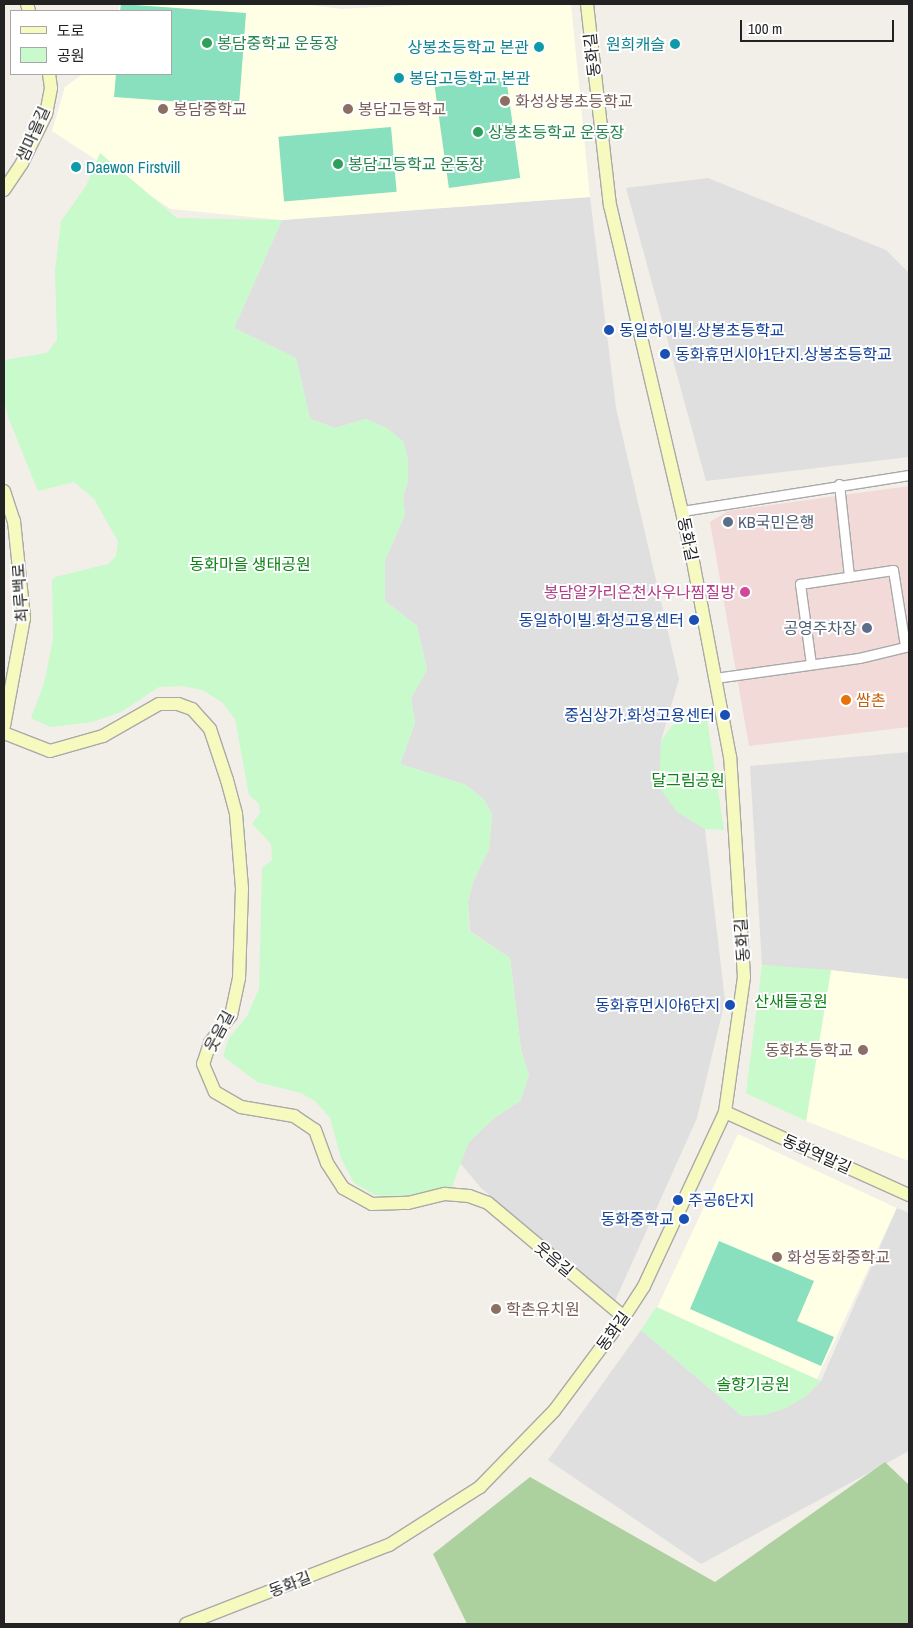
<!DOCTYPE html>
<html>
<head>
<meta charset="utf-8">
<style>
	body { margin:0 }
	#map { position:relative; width:913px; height:1628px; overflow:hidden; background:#f2efe9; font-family:"Archivo Narrow","Noto Sans KR",sans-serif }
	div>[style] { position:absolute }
	.residential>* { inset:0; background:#e0dfdf }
	.commercial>* { inset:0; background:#f2dad9 }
	.education>* { inset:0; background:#ffffe5; transform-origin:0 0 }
	.forest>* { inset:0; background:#add19e }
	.park>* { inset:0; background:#c8facc }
	.pitch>* { inset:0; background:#88e0be; transform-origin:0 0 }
	.roads { filter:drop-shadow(1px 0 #a9a9a9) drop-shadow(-1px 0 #a9a9a9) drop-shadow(0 1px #a9a9a9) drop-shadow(0 -1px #a9a9a9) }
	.street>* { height:9px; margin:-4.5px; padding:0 4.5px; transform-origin:4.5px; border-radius:4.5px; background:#fff }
	.secondary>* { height:12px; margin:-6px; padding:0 6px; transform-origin:6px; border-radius:6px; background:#f7fabf }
	.dots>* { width:14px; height:14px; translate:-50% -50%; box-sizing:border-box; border:2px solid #fff; border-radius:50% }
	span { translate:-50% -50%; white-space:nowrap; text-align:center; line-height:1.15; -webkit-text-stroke:4px #fff; paint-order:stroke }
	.leisure-label { font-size:16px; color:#27864d }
	.left { translate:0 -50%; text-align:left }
	.culture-label { font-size:16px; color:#0d838f }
	.right { translate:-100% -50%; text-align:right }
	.street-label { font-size:16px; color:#222 }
	.education-label { font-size:16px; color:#785e54 }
	.transit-label { font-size:16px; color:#164399 }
	.service-label { font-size:16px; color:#4e5e75 }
	.park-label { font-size:16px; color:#0c8416 }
	.hotel-label { font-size:16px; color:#b23c85 }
	.food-label { font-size:16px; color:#c56008 }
	.frame { position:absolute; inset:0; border:5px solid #222; pointer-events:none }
	.legend { position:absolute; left:10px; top:10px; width:162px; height:65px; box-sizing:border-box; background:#fff; border:1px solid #a7a7a7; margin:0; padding:6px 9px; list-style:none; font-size:15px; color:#222 }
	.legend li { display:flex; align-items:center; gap:10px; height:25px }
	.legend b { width:25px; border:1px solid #a7a7a7 }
	.scale { position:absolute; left:740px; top:20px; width:154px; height:22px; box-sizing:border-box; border:2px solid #222; border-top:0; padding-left:6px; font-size:15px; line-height:18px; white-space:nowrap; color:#222; -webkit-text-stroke:4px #fff; paint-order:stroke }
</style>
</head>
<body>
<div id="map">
	<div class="residential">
		<i style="clip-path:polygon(708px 178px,886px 250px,909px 273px,909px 457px,706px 481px,626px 188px)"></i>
		<i style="clip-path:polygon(590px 197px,616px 408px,679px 679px,661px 741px,676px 811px,705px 829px,725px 1001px,697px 1118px,615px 1301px,481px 1188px,460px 1163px,469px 1142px,494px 1118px,520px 1101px,529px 1075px,521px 1050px,510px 958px,470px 931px,468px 902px,473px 882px,489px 849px,492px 814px,484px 800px,466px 785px,400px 764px,415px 723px,411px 698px,427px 670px,417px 626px,385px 601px,385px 560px,405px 515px,403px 496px,408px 481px,408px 459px,403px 441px,366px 419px,335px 428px,310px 419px,296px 358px,234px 328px,282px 220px)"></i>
		<i style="clip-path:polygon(909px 752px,909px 979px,762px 965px,750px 766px)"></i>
		<i style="clip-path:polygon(897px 1208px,909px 1213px,909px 1451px,701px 1564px,548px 1460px,641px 1330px,742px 1416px,775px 1412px,805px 1397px,821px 1381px)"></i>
	</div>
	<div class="commercial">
		<i style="clip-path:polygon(909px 486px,909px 727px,749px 746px,710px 522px,728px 511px)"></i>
	</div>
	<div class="education">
		<i style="clip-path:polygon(120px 4px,302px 4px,342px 9px,433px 4px,571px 4px,590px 197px,282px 220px,171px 209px,52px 131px,65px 87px,83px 74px,171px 74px,171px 11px,118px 11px)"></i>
		<i style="clip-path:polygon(831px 970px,909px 979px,909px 1161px,806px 1121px)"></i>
		<i style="left:738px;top:1134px;width:175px;height:191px;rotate:25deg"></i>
	</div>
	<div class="forest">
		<i style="clip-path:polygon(885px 1462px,909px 1485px,909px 1624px,467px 1624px,433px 1554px,530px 1477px,715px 1582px)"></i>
	</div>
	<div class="park">
		<i style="clip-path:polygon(100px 153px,177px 218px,282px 220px,234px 328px,296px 358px,310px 419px,335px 428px,366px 419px,387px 428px,403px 441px,408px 459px,408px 481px,403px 496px,405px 515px,385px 560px,385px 601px,417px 626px,427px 670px,411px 698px,415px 723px,400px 764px,466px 785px,484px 800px,492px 814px,489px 849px,473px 882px,468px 902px,469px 931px,510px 958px,521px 1050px,529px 1075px,520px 1101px,494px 1118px,469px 1142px,451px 1189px,400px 1196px,375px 1195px,354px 1183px,341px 1158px,330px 1118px,315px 1101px,301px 1093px,257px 1082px,223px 1056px,229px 1038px,247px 1016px,259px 989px,262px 868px,272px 860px,271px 844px,252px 824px,260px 813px,259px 804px,249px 795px,235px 719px,222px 702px,202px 690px,182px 686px,159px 687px,121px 712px,92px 722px,50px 727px,31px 718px,44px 683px,53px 639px,52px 581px,55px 577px,108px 564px,116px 556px,118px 541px,94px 499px,74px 482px,38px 491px,8px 417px,4px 399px,4px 360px,47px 353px,57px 340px,55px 271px,61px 221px,86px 186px)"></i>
		<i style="clip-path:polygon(705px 706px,724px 830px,705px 829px,676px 811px,659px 787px,661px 741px,671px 727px,686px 714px)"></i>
		<i style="clip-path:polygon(762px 965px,831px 970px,806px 1121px,746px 1093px)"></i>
		<i style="clip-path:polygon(656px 1307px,821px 1381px,805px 1397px,786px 1408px,765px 1415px,742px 1416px,641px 1330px)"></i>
	</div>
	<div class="pitch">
		<i style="clip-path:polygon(121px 4px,246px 13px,239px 106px,114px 97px,116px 74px,171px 74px,171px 11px,120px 11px)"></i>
		<i style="left:506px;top:77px;width:102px;height:72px;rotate:82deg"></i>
		<i style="left:391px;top:127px;width:65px;height:113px;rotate:85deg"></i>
		<i style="clip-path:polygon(719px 1241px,814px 1281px,797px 1321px,834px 1337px,821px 1366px,690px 1309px)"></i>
	</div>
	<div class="roads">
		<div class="street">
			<i style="left:839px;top:484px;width:93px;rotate:83.8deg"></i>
			<i style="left:682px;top:511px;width:230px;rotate:-9deg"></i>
			<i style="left:811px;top:664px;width:81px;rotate:-97.8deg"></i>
			<i style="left:800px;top:584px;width:94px;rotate:-8.6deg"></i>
			<i style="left:893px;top:570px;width:77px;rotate:81deg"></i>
			<i style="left:715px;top:678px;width:145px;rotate:-7.9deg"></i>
			<i style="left:859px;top:658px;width:51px;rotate:-13.5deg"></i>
		</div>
		<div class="secondary">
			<i style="left:27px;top:4px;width:7px;rotate:74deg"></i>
			<i style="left:4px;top:190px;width:32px;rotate:-56deg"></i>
			<i style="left:22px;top:163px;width:55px;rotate:-63.9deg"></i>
			<i style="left:46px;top:114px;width:26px;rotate:-79deg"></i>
			<i style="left:51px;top:88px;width:14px;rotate:-98deg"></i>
			<i style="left:4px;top:491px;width:32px;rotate:72deg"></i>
			<i style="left:14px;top:521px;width:98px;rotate:84.1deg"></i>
			<i style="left:24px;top:618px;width:110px;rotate:100.5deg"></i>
			<i style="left:4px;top:733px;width:49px;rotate:21.4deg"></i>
			<i style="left:50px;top:751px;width:55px;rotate:-15.8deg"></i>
			<i style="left:103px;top:736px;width:64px;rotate:-29.7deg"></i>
			<i style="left:159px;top:704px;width:19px"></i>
			<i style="left:178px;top:704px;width:15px;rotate:20deg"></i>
			<i style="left:192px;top:709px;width:27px;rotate:48deg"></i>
			<i style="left:210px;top:729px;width:54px;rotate:71.6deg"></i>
			<i style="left:227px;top:780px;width:35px;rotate:75deg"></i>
			<i style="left:236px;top:814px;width:74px;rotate:85.4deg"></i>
			<i style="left:242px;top:888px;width:90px;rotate:91.9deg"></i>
			<i style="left:239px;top:978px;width:38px;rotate:102deg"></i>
			<i style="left:231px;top:1015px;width:35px;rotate:127deg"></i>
			<i style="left:210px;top:1043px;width:22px;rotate:108deg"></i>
			<i style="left:203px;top:1064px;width:30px;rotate:67deg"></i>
			<i style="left:215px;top:1092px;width:30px;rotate:30deg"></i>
			<i style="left:241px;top:1107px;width:54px;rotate:9.6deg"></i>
			<i style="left:294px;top:1116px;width:25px;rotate:34deg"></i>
			<i style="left:315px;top:1130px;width:35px;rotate:70deg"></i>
			<i style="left:327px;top:1163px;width:30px;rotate:57deg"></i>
			<i style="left:343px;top:1188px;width:33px;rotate:29deg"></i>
			<i style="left:372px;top:1204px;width:36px;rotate:-2deg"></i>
			<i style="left:408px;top:1203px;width:38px;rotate:-14deg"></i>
			<i style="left:445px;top:1194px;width:24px;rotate:5deg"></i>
			<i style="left:469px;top:1196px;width:20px;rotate:20deg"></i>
			<i style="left:488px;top:1203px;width:177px;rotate:40deg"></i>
			<i style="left:725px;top:1112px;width:202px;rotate:24.3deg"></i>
			<i style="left:186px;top:1624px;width:218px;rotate:-21.3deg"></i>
			<i style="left:389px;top:1545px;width:108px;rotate:-32.5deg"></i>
			<i style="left:480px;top:1487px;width:106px;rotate:-45.8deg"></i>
			<i style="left:554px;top:1411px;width:117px;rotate:-53.3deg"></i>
			<i style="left:624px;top:1317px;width:37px;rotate:-57deg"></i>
			<i style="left:644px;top:1286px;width:192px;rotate:-65deg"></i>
			<i style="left:725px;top:1112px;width:136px;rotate:-82deg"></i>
			<i style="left:744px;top:977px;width:220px;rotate:-93.6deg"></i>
			<i style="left:730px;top:757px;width:215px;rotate:-100.7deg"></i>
			<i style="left:690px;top:546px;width:349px;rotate:-103.2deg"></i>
			<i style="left:610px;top:206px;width:203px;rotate:-96.5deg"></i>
		</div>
	</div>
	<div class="dots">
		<i style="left:207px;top:43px;background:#2e9e5b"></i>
		<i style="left:675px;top:44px;background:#0f9aa8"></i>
		<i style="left:539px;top:47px;background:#0f9aa8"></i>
		<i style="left:399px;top:78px;background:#0f9aa8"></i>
		<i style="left:505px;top:101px;background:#8d6e63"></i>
		<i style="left:163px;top:109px;background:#8d6e63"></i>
		<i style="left:348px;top:109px;background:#8d6e63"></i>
		<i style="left:478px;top:132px;background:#2e9e5b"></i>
		<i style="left:338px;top:164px;background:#2e9e5b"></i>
		<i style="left:76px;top:167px;background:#0f9aa8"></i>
		<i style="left:609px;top:330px;background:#1a4fb4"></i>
		<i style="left:665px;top:354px;background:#1a4fb4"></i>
		<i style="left:728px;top:522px;background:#5c6f8a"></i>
		<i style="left:745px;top:592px;background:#d1479c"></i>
		<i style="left:694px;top:620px;background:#1a4fb4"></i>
		<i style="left:867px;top:628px;background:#5c6f8a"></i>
		<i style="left:846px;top:700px;background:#e8710a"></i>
		<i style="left:725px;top:715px;background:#1a4fb4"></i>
		<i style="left:730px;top:1005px;background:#1a4fb4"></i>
		<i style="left:863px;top:1050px;background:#8d6e63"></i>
		<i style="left:678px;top:1200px;background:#1a4fb4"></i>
		<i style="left:684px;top:1219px;background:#1a4fb4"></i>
		<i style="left:777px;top:1257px;background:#8d6e63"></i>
		<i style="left:496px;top:1309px;background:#8d6e63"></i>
	</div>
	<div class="leisure-label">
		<span class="left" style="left:217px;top:43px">봉담중학교 운동장</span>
		<span class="left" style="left:488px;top:132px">상봉초등학교 운동장</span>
		<span class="left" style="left:348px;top:164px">봉담고등학교 운동장</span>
	</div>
	<div class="culture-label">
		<span class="right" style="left:665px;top:44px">원희캐슬</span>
		<span class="right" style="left:529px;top:47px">상봉초등학교 본관</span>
		<span class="left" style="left:409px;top:78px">봉담고등학교 본관</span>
		<span class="left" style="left:86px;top:167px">Daewon Firstvill</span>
	</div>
	<div class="street-label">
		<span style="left:592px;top:55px;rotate:-96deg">동화길</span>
		<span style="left:33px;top:134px;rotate:-66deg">샘마을길</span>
		<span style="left:688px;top:539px;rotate:78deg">동화길</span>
		<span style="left:20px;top:593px;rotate:-94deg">최루백로</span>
		<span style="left:742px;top:940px;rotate:-94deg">동화길</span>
		<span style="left:219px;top:1031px;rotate:-62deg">웃음길</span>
		<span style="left:817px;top:1154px;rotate:24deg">동화역말길</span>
		<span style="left:554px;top:1259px;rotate:40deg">웃음길</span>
		<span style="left:613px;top:1331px;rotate:-54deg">동화길</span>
		<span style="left:290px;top:1584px;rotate:-21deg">동화길</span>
	</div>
	<div class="education-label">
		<span class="left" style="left:515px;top:101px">화성상봉초등학교</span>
		<span class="left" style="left:173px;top:109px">봉담중학교</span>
		<span class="left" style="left:358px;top:109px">봉담고등학교</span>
		<span class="right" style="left:853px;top:1050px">동화초등학교</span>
		<span class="left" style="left:787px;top:1257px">화성동화중학교</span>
		<span class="left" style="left:506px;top:1309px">학촌유치원</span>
	</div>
	<div class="transit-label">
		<span class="left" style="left:619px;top:330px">동일하이빌.상봉초등학교</span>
		<span class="left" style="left:675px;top:354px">동화휴먼시아1단지.상봉초등학교</span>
		<span class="right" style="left:684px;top:620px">동일하이빌.화성고용센터</span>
		<span class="right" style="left:715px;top:715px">중심상가.화성고용센터</span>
		<span class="right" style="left:720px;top:1005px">동화휴먼시아6단지</span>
		<span class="left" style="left:688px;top:1200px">주공6단지</span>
		<span class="right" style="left:674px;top:1219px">동화중학교</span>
	</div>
	<div class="service-label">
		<span class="left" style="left:738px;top:522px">KB국민은행</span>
		<span class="right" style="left:857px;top:628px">공영주차장</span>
	</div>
	<div class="park-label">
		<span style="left:250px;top:564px">동화마을 생태공원</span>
		<span style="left:688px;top:780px">달그림공원</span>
		<span style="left:791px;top:1001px">산새들공원</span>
		<span style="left:753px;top:1384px">솔향기공원</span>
	</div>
	<div class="hotel-label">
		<span class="right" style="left:735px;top:592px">봉담알카리온천사우나찜질방</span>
	</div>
	<div class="food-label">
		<span class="left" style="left:856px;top:700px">쌈촌</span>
	</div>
	<div class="frame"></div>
	<ul class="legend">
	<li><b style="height:6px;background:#f7fabf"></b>도로</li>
	<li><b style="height:14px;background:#c8facc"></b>공원</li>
	</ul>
	<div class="scale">100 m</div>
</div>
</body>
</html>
